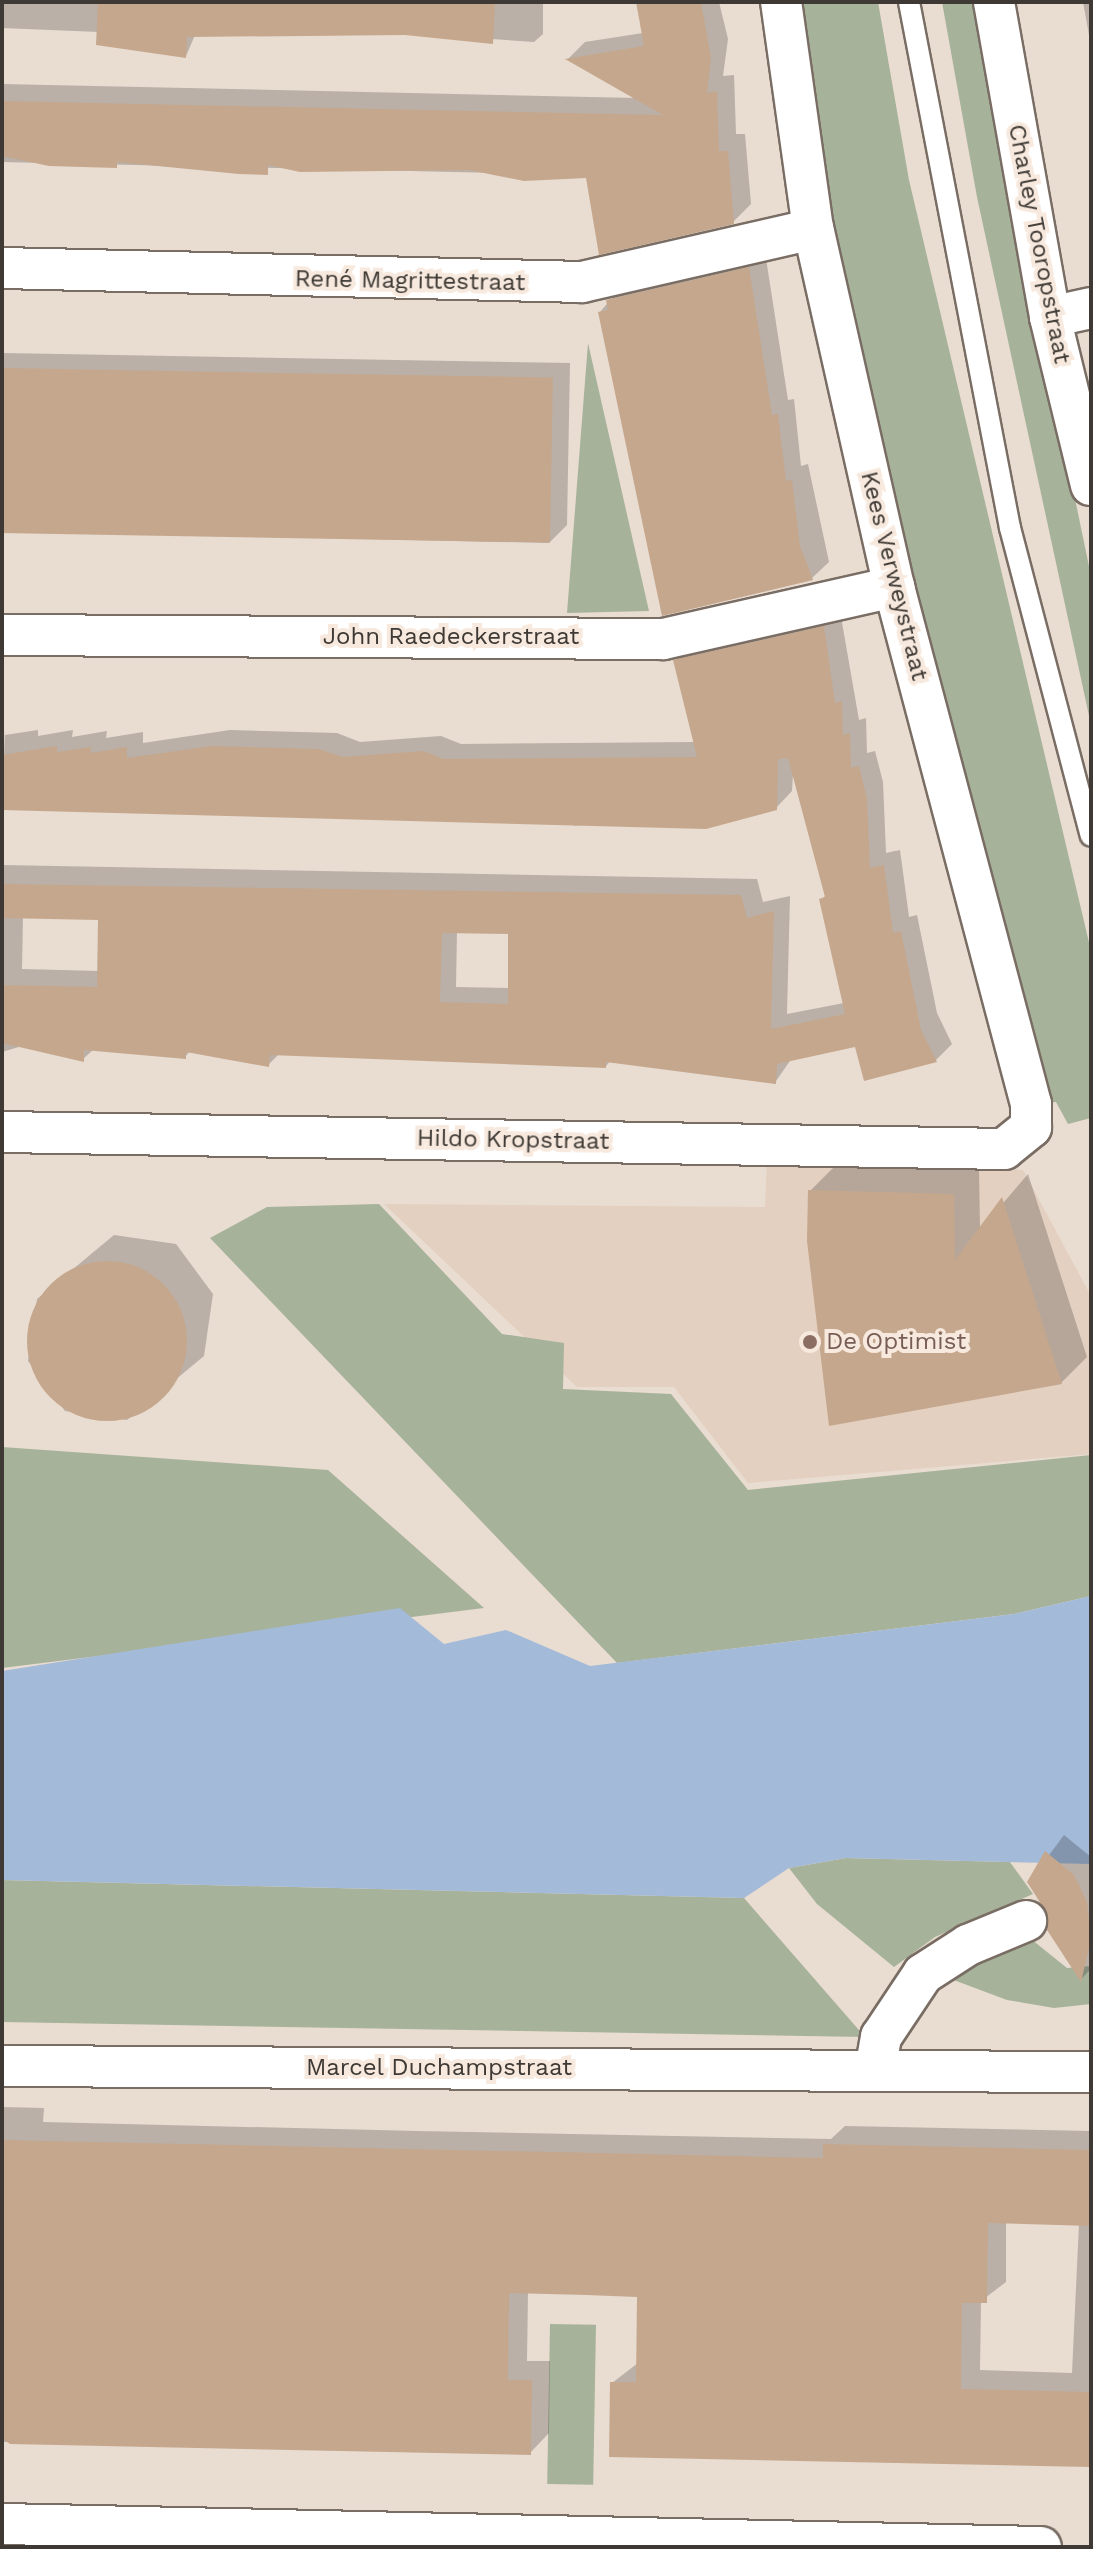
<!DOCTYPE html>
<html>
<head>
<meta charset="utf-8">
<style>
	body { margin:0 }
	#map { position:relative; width:1093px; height:2549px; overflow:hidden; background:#e9dcd1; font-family:"Work Sans",sans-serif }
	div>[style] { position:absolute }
	.built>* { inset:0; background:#e3d0c0 }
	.green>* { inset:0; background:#a7b29b; transform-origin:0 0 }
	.water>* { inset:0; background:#a4bad9 }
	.shadow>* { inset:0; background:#0003 }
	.building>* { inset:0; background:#c5a78d; transform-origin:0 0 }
	.round { border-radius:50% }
	.roads { filter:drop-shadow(2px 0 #796d64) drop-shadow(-2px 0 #796d64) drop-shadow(0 2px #796d64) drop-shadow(0 -2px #796d64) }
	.service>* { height:20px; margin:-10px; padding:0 10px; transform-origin:10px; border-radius:10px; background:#fff }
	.minor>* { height:40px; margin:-20px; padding:0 20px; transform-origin:20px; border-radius:20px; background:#fff }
	.dots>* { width:22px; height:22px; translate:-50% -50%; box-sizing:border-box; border:4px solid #f7e9de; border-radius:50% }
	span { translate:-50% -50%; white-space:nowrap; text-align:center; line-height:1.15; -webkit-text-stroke:8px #f7e9de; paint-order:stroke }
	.street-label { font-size:24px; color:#3e3934 }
	.education-label { font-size:24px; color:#785e54 }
	.left { translate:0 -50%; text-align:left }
	.frame { position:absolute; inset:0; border:4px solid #3e3934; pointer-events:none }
</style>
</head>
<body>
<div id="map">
	<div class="built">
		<i style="clip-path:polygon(767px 1160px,1023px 1170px,1091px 1296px,1091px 1454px,748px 1483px,674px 1387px,577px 1387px,384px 1204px,765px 1207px)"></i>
	</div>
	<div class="green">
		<i style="clip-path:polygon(790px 2px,878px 2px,909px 180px,1091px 951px,1091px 1118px,1068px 1124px,1056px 1102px,1045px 1103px,831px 250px)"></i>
		<i style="clip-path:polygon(942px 2px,972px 2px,1091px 576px,1091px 725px,977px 197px)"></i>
		<i style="clip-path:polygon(588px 343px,649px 611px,567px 613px)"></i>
		<i style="clip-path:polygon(379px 1204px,502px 1334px,564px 1343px,563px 1389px,671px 1394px,748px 1490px,1091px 1455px,1091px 1596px,1014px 1614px,617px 1663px,210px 1238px,267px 1207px)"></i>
		<i style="clip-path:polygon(2px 1447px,328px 1470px,484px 1608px,2px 1668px)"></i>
		<i style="clip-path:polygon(846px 1858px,1010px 1862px,1033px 1894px,935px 1937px,894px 1967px,817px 1904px,789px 1868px)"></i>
		<i style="clip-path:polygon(2px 1880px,744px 1898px,865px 2037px,2px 2022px)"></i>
		<i style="clip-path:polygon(1026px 1935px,1067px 1968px,1091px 1966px,1091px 2004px,1054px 2008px,1007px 2000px,943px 1976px)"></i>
		<i style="left:550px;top:2324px;width:46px;height:160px;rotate:1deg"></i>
	</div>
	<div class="water">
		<i style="clip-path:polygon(1091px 1596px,1091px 1864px,846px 1858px,789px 1868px,744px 1898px,2px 1880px,2px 1671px,400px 1608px,444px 1644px,506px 1630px,590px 1666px,1014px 1614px)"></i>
	</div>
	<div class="shadow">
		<i style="clip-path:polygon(2px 2px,543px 2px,543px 34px,534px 42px,405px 33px,195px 35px,186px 56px,99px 32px,2px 28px)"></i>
		<i style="clip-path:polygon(638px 2px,719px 2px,728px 39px,723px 76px,734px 75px,736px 134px,745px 134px,751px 204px,733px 222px,588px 175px,2px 162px,2px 84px,636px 98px,568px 59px,585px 42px,643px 33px)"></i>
		<i style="clip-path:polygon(1083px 2px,1091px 2px,1091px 46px)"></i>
		<i style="clip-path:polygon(765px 252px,788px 400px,794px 399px,801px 466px,808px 464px,829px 562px,812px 578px,664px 613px,600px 312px,624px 284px)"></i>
		<i style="clip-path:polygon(2px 353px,570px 363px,567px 525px,549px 543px,2px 531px)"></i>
		<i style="clip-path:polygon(evenodd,840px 611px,859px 720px,866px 718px,867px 753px,875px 751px,883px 782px,886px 853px,900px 850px,909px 917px,917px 915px,937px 1013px,952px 1044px,936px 1060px,865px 1078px,856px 1044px,792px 1058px,776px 1081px,611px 1060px,606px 1066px,279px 1054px,269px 1064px,190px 1051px,185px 1057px,94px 1049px,83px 1059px,22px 1046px,2px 1052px,2px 865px,757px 879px,763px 902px,790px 896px,787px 1014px,844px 1003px,821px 900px,827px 894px,793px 774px,792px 791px,776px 808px,2px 808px,5px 730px,5px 735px,38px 730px,38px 736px,73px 730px,72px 737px,107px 731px,106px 738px,143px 732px,143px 743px,230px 730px,337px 733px,360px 742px,441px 736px,461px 744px,696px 742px,675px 661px,692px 644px,840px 611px,23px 916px,100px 918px,99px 971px,22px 969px,23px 916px,840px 611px,457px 931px,510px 932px,510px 988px,456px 987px,457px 931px)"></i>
		<i style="clip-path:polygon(836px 1165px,979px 1169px,980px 1230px,1028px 1174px,1087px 1357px,1061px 1383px,810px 1191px)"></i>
		<i style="clip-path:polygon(114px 1235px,176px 1244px,213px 1294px,204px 1356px,127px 1420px,65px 1411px,28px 1361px,37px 1299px)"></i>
		<i style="clip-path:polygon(1064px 1835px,1091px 1857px,1091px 1969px,1081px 1979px,1029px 1882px)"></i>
		<i style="clip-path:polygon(evenodd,2px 2107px,44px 2108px,43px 2122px,417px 2131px,831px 2139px,845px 2126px,1091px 2131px,1091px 2465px,611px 2455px,612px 2383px,638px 2363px,639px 2295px,528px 2292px,527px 2361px,550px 2361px,549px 2433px,530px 2453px,2px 2442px,2px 2107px,1006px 2222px,1079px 2224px,1072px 2373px,980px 2370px,981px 2301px,1006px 2282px,1006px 2222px)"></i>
	</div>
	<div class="building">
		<i style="clip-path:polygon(98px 2px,495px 2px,493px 44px,405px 35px,187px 37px,186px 58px,96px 45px)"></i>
		<i style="clip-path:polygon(636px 2px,701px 2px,711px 58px,707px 93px,717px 91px,719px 151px,728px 151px,734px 224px,599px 255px,586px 178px,524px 181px,469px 170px,300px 172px,268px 165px,268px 175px,239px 174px,117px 162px,117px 168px,49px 166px,2px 156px,2px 101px,663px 115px,565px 59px,644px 46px)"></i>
		<i style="clip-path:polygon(749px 267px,772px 415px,778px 414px,786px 481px,792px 480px,800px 546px,813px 580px,662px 616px,598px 312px,608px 310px,606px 300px)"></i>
		<i style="left:2px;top:368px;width:551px;height:165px;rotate:1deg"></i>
		<i style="clip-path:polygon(evenodd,824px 626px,835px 703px,842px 701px,843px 735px,850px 733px,851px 768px,859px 766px,867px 799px,870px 868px,884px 865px,893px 933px,901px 931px,921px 1030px,937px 1062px,864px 1081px,855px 1047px,777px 1064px,776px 1084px,606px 1062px,606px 1068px,270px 1055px,269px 1067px,186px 1052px,186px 1059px,84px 1050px,84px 1062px,2px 1043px,2px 985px,97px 987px,98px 920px,2px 918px,2px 884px,741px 895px,747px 918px,774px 911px,771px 1029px,845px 1014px,819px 899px,825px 897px,788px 758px,778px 759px,777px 810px,706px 829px,2px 810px,2px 755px,57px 746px,57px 752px,91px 747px,91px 753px,127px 747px,127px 758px,212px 746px,319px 749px,342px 757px,424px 751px,443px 759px,697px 757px,673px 660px,824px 626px,442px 933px,508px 934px,508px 1004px,440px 1002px,442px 933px)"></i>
		<i style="clip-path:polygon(808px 1190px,954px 1194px,955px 1260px,1002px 1197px,1062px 1384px,829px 1426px,807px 1241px)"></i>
		<i class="round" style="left:27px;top:1261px;width:160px;height:160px"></i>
		<i style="clip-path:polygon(1045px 1851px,1074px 1875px,1087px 1902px,1091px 1939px,1081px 1982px,1047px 1930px,1047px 1913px,1027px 1882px)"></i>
		<i style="clip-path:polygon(2px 2140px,823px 2158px,823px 2144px,1091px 2150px,1091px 2226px,988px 2223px,987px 2303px,962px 2303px,961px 2389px,1091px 2392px,1090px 2467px,609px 2457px,610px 2382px,636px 2382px,637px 2297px,587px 2295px,509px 2293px,508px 2380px,532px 2380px,531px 2455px,10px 2444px,2px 2438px)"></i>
	</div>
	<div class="roads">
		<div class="service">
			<i style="left:909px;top:2px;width:536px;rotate:79.13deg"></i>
			<i style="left:1010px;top:528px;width:318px;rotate:75.3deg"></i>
		</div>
		<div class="minor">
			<i style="left:994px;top:2px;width:320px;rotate:79.9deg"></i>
			<i style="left:1050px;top:317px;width:173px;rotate:76.3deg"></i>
			<i style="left:2px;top:268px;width:580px;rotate:1.38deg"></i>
			<i style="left:582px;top:282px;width:237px;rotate:-12.9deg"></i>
			<i style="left:1050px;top:317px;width:42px;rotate:-12.4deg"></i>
			<i style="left:2px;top:635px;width:661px;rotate:0.35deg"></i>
			<i style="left:663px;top:639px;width:237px;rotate:-12.7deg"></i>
			<i style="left:2px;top:1132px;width:1002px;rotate:0.97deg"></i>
			<i style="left:1004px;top:1149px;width:35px;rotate:-39deg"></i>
			<i style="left:1031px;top:1127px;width:23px;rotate:-90deg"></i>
			<i style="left:1031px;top:1104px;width:535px;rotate:-104.84deg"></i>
			<i style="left:894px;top:587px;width:367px;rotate:-102.7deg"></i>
			<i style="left:813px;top:229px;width:229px;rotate:-98deg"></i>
			<i style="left:2px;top:2066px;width:1089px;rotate:0.32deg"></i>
			<i style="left:875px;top:2071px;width:35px;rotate:-80deg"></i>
			<i style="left:881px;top:2037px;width:76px;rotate:-56.3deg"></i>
			<i style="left:923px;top:1974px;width:54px;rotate:-32.8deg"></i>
			<i style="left:968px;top:1945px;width:63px;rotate:-22.5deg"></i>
			<i style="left:2px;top:2524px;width:1039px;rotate:1.27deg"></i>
		</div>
	</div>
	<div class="dots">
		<i style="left:810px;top:1342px;background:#8d6e63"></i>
	</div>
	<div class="street-label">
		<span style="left:1039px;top:244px;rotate:79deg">Charley Tooropstraat</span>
		<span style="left:410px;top:281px;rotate:1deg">René Magrittestraat</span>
		<span style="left:894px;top:576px;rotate:76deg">Kees Verweystraat</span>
		<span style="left:451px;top:637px">John Raedeckerstraat</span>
		<span style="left:513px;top:1140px;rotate:1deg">Hildo Kropstraat</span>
		<span style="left:439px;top:2068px">Marcel Duchampstraat</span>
	</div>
	<div class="education-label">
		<span class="left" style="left:826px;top:1342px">De Optimist</span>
	</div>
	<div class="frame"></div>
</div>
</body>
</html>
